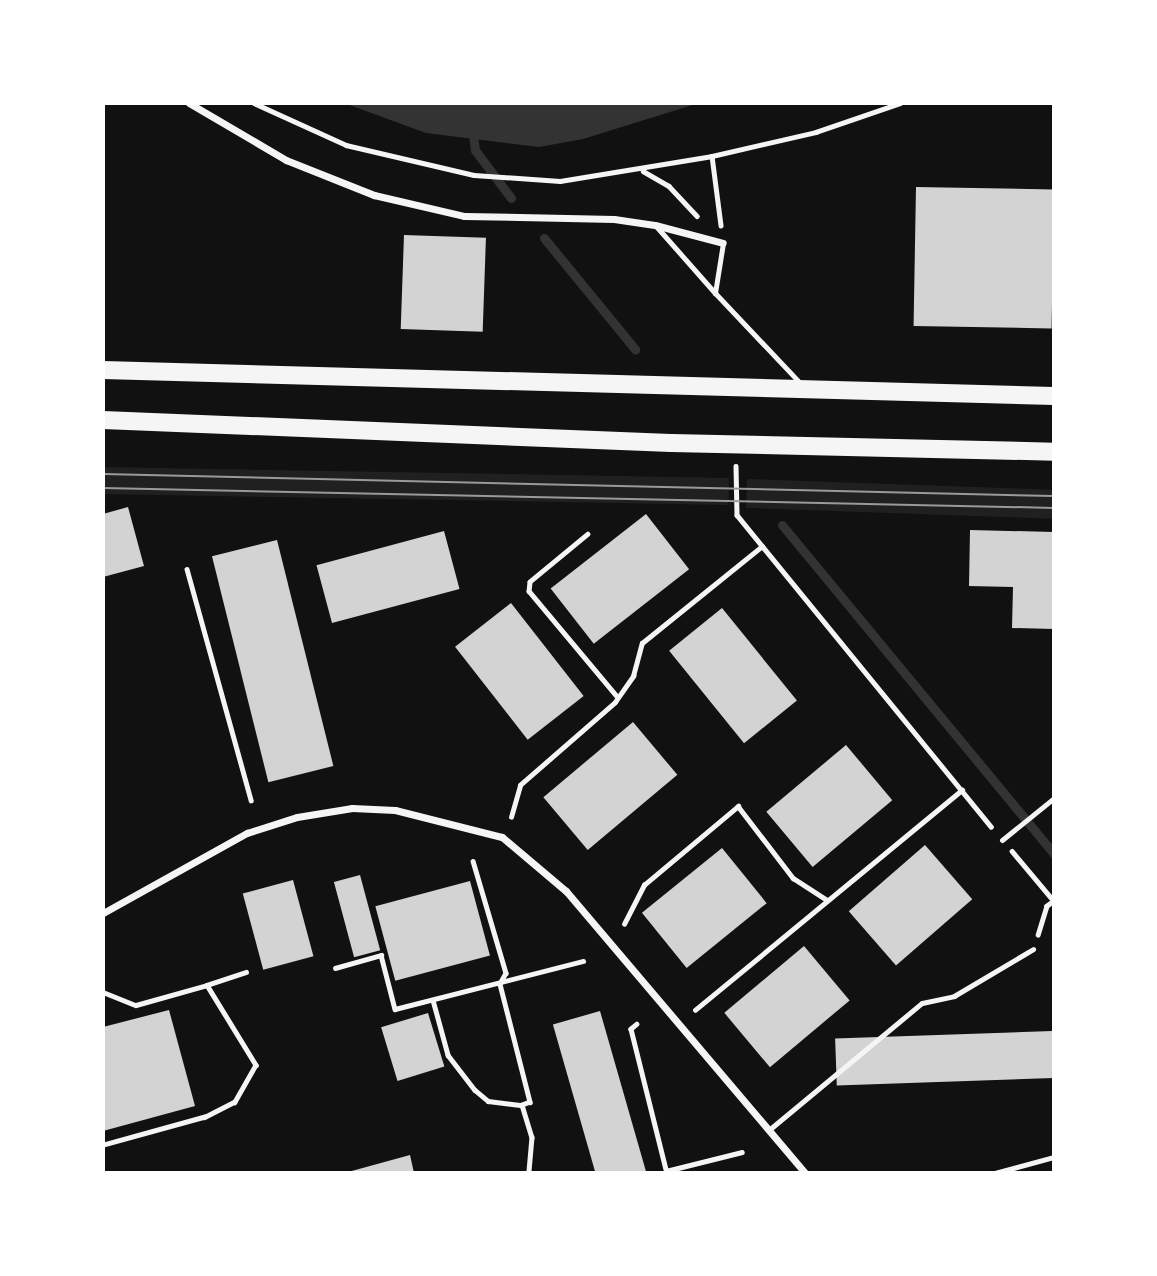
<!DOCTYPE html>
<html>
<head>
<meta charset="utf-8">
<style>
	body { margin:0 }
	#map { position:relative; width:1157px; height:1276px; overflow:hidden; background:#111; font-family:"Fira Sans Condensed",sans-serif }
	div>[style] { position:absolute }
	.green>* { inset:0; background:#202020; transform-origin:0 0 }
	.water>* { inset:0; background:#333 }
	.stream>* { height:9px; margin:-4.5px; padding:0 4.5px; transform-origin:4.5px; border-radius:4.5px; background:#333 }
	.building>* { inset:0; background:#d3d3d3; transform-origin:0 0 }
	.path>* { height:4.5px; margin:-2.25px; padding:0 2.25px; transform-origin:2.25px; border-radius:2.25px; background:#f5f5f5 }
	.service>* { height:5px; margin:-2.5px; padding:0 2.5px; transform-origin:2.5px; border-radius:2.5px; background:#f5f5f5 }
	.minor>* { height:7px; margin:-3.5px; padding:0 3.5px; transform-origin:3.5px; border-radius:3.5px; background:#f5f5f5 }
	.primary>* { height:18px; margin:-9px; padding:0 9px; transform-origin:9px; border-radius:9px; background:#f5f5f5 }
	.tram>* { height:2px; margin:-1px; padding:0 1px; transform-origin:1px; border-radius:1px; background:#9a9a9a }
	span { translate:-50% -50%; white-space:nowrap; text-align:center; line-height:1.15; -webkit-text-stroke:5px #fff; paint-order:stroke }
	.frame { position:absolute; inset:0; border:105px solid #fff; pointer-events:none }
</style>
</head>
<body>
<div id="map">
	<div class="green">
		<i style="left:103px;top:467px;width:626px;height:27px;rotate:1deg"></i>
		<i style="left:747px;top:479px;width:307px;height:29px;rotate:2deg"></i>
	</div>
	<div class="water">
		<i style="clip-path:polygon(344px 103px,699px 103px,583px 139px,539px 147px,426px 133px)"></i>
	</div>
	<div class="stream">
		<i style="left:472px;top:128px;width:22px;rotate:82deg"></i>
		<i style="left:475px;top:150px;width:60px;rotate:53.1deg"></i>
		<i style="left:544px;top:238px;width:144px;rotate:50.7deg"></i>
		<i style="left:782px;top:525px;width:427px;rotate:50.4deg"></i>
	</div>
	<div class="building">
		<i style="left:916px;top:187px;width:138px;height:139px;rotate:1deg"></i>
		<i style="left:404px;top:235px;width:82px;height:94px;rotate:2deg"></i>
		<i style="clip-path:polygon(128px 507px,144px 566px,103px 577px,103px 514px)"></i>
		<i style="left:646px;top:514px;width:70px;height:121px;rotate:52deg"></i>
		<i style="clip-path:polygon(970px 530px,1054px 532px,1054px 629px,1012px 628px,1013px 587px,969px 586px)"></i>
		<i style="left:444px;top:531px;width:60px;height:132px;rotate:75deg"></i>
		<i style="left:277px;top:540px;width:233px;height:67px;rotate:76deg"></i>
		<i style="left:511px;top:603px;width:118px;height:71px;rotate:52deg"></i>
		<i style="left:722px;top:608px;width:119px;height:68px;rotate:51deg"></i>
		<i style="left:633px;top:722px;width:69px;height:117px;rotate:50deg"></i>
		<i style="left:846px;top:745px;width:72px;height:104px;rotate:50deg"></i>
		<i style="left:925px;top:845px;width:72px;height:101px;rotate:49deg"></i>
		<i style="left:722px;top:848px;width:71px;height:103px;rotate:51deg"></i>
		<i style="left:360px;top:875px;width:78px;height:27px;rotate:75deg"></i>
		<i style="left:293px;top:880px;width:79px;height:52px;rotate:75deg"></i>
		<i style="left:470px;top:881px;width:77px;height:98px;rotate:75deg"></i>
		<i style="left:804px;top:946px;width:71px;height:104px;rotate:50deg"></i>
		<i style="clip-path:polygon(169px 1010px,195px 1106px,103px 1131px,103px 1027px)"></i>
		<i style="left:600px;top:1011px;width:168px;height:49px;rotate:74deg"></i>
		<i style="left:428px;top:1013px;width:56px;height:49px;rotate:73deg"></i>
		<i style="left:1052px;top:1031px;width:47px;height:217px;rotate:88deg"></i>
		<i style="clip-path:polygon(410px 1155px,414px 1173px,348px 1173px,348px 1172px)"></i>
	</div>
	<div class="path">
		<i style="left:254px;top:103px;width:101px;rotate:24.5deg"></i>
		<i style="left:346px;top:145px;width:131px;rotate:13.2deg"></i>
		<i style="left:474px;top:175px;width:86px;rotate:4deg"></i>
		<i style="left:560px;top:181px;width:154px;rotate:-9.3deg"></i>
		<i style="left:712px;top:156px;width:107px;rotate:-13deg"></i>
		<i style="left:816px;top:132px;width:89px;rotate:-19deg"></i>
		<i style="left:712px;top:156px;width:70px;rotate:82.6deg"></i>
		<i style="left:643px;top:171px;width:30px;rotate:30deg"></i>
		<i style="left:669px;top:186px;width:41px;rotate:47deg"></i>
		<i style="left:736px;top:466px;width:49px;rotate:88.8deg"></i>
		<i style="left:737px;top:515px;width:402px;rotate:50.8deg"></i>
		<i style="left:588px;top:534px;width:75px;rotate:140.4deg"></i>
		<i style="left:530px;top:582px;width:9px;rotate:96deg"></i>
		<i style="left:529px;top:591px;width:136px;rotate:50.1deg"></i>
		<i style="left:187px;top:569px;width:240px;rotate:74.5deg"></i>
		<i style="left:511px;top:817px;width:33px;rotate:-74deg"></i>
		<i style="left:520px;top:785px;width:126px;rotate:-41.1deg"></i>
		<i style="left:615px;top:702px;width:32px;rotate:-55deg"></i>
		<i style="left:633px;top:676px;width:34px;rotate:-75deg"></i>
		<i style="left:642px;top:643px;width:154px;rotate:-38.9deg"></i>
		<i style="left:1012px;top:851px;width:65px;rotate:50deg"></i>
		<i style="left:1054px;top:901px;width:9px;rotate:144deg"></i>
		<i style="left:1047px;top:906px;width:30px;rotate:107deg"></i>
		<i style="left:473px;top:861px;width:117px;rotate:73.6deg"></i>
		<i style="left:506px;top:973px;width:13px;rotate:119deg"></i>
		<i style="left:500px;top:984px;width:122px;rotate:75.7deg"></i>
		<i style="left:530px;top:1102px;width:9px;rotate:159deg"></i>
		<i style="left:522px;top:1105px;width:34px;rotate:73deg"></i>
		<i style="left:532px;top:1137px;width:36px;rotate:95deg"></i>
		<i style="left:624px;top:924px;width:44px;rotate:-62.9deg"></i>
		<i style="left:644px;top:885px;width:123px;rotate:-40deg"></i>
		<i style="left:738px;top:806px;width:91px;rotate:52.6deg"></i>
		<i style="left:793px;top:878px;width:40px;rotate:32.9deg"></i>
		<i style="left:335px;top:968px;width:48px;rotate:-15.8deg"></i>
		<i style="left:381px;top:955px;width:56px;rotate:75.5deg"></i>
		<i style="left:395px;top:1009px;width:194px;rotate:-14.3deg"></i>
		<i style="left:207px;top:985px;width:41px;rotate:-18.4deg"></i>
		<i style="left:103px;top:992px;width:35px;rotate:22deg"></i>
		<i style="left:136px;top:1005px;width:74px;rotate:-15.7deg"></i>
		<i style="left:207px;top:985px;width:94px;rotate:58.5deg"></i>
		<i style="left:256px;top:1065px;width:43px;rotate:119.6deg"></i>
		<i style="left:235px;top:1102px;width:34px;rotate:153deg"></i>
		<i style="left:205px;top:1117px;width:106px;rotate:164.6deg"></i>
		<i style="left:433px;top:1000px;width:57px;rotate:74.7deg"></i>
		<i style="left:448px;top:1055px;width:44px;rotate:52.4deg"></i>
		<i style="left:475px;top:1090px;width:17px;rotate:40deg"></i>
		<i style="left:488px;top:1101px;width:34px;rotate:7deg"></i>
		<i style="left:695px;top:1010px;width:346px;rotate:-39.5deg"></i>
		<i style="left:637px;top:1024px;width:8px;rotate:140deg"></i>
		<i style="left:631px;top:1029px;width:148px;rotate:76deg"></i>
		<i style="left:666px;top:1171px;width:78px;rotate:-14deg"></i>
		<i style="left:995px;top:1173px;width:61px;rotate:-15.2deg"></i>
	</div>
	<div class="service">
		<i style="left:655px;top:225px;width:91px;rotate:48.6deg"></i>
		<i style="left:723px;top:243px;width:51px;rotate:99.1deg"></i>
		<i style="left:715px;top:293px;width:124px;rotate:46.6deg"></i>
		<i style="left:1002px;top:840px;width:67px;rotate:-38.9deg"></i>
		<i style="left:770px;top:1129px;width:197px;rotate:-39.7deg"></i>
		<i style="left:922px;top:1003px;width:33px;rotate:-12deg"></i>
		<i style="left:954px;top:996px;width:92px;rotate:-30.7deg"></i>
	</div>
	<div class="minor">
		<i style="left:189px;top:103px;width:113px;rotate:30.4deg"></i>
		<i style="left:286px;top:160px;width:95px;rotate:21.7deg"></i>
		<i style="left:374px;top:195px;width:92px;rotate:13.1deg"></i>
		<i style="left:464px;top:216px;width:150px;rotate:1.1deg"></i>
		<i style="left:614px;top:219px;width:41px;rotate:8.3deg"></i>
		<i style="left:655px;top:225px;width:70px;rotate:14.8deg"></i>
		<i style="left:103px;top:913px;width:165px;rotate:-29.1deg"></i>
		<i style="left:247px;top:833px;width:52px;rotate:-17.7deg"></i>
		<i style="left:297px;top:817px;width:56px;rotate:-9.3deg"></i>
		<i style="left:352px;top:808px;width:43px;rotate:2.7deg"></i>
		<i style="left:395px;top:810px;width:110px;rotate:14.2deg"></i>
		<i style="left:502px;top:837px;width:84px;rotate:40.2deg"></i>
		<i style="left:566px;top:891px;width:370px;rotate:49.7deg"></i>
	</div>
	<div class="primary">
		<i style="left:103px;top:370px;width:951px;rotate:1.57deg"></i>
		<i style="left:103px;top:420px;width:568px;rotate:2.32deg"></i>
		<i style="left:671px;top:443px;width:383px;rotate:1.3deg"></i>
	</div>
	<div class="tram">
		<i style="left:103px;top:474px;width:951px;rotate:1.33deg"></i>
		<i style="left:103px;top:488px;width:951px;rotate:1.2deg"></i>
	</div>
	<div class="frame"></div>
</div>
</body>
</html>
